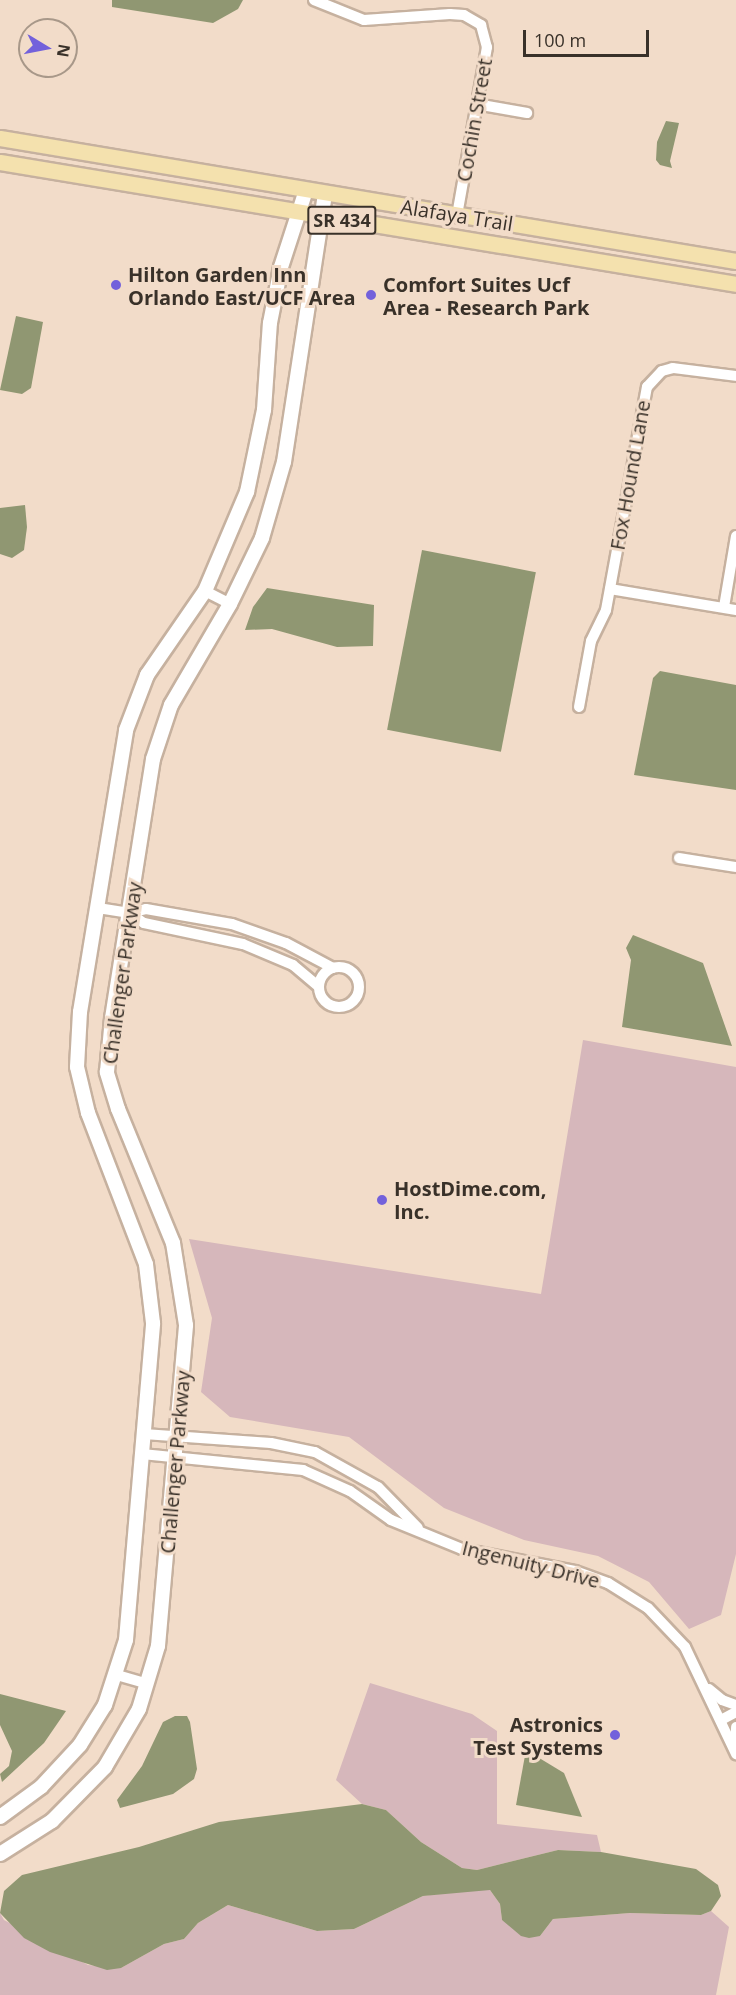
<!DOCTYPE html>
<html>
<head>
<meta charset="utf-8">
<style>
	body { margin:0 }
	#map { position:relative; width:736px; height:1995px; overflow:hidden; background:#f2dcc9; font-family:"Open Sans",sans-serif }
	div>[style] { position:absolute }
	.green>* { inset:0; background:#d6b7bb }
	.water>* { inset:0; background:#909772; transform-origin:0 0 }
	.roads { filter:drop-shadow(2px 0 #c6b19f) drop-shadow(-2px 0 #c6b19f) drop-shadow(0 2px #c6b19f) drop-shadow(0 -2px #c6b19f) }
	.street>* { height:10px; margin:-5px; padding:0 5px; transform-origin:5px; border-radius:5px; background:#fff }
	.street>.ring { margin:-5px; padding:0; box-sizing:content-box; background:none; border:10px solid #fff; border-radius:50% }
	.secondary>* { height:14px; margin:-7px; padding:0 7px; transform-origin:7px; border-radius:7px; background:#fff }
	.primary>* { height:15px; margin:-7.5px; padding:0 7.5px; transform-origin:7.5px; border-radius:7.5px; background:#f4e1ae }
	.dots>* { width:16px; height:16px; translate:-50% -50%; box-sizing:border-box; border:3px solid #f2dcc9; border-radius:50% }
	span { translate:-50% -50%; white-space:nowrap; text-align:center; line-height:1.15; -webkit-text-stroke:6px #f2dcc9; paint-order:stroke }
	.shield-label span { padding:2px 4px; background:#f2dcc9; border:2px solid; border-radius:4px; -webkit-text-stroke-width:0 }
	.shield-label { font-size:18px; color:#393129; font-weight:700 }
	.street-label { font-size:20px; color:#393129 }
	.poi-label { font-size:20px; color:#393129; font-weight:700 }
	.left { translate:0 -50%; text-align:left }
	.right { translate:-100% -50%; text-align:right }
	.north { position:absolute; left:18px; top:18px; width:60px; height:60px; box-sizing:border-box; background:#f2dcc9; border:2px solid #a89889; border-radius:50%; rotate:100deg; font-size:16px; font-weight:700; line-height:24px; text-align:center; color:#393129 }
	.north::after { content:''; display:block; margin:auto; width:21px; height:27px; background:#7361db; clip-path:polygon(50% 0,100% 100%,50% 72%,0 100%) }
	.scale { position:absolute; left:523px; top:30px; width:126px; height:27px; box-sizing:border-box; border:3px solid #393129; border-top:0; padding-left:8px; font-size:18px; line-height:21px; white-space:nowrap; color:#393129; -webkit-text-stroke:4px #f2dcc9; paint-order:stroke }
</style>
</head>
<body>
<div id="map">
	<div class="green">
		<i style="clip-path:polygon(583px 1040px,736px 1067px,736px 1554px,721px 1615px,689px 1629px,649px 1582px,598px 1556px,524px 1540px,444px 1508px,349px 1437px,230px 1417px,201px 1392px,212px 1318px,189px 1239px,541px 1294px)"></i>
		<i style="clip-path:polygon(370px 1683px,472px 1714px,497px 1731px,497px 1824px,597px 1835px,601px 1852px,558px 1850px,477px 1870px,462px 1868px,421px 1842px,386px 1810px,362px 1804px,336px 1780px)"></i>
		<i style="clip-path:polygon(473px 1889px,490px 1890px,500px 1904px,502px 1920px,540px 1936px,553px 1919px,630px 1913px,701px 1915px,711px 1911px,729px 1927px,716px 1995px,0 1995px,0 1913px,4px 1920px,88px 1965px,121px 1968px,164px 1944px,184px 1939px,198px 1923px,228px 1905px,317px 1931px,354px 1929px,423px 1896px)"></i>
	</div>
	<div class="water">
		<i style="clip-path:polygon(112px 0,243px 0,238px 9px,213px 23px,112px 7px)"></i>
		<i style="clip-path:polygon(666px 121px,679px 123px,670px 161px,672px 168px,660px 165px,656px 160px,657px 142px)"></i>
		<i style="clip-path:polygon(16px 316px,43px 322px,31px 388px,22px 394px,0 390px)"></i>
		<i style="clip-path:polygon(25px 505px,27px 527px,24px 550px,12px 558px,0 554px,0 508px)"></i>
		<i style="left:422px;top:550px;width:116px;height:183px;rotate:11deg"></i>
		<i style="clip-path:polygon(267px 588px,374px 605px,373px 646px,337px 647px,272px 629px,245px 630px,253px 607px)"></i>
		<i style="clip-path:polygon(660px 671px,736px 685px,736px 790px,634px 775px,653px 678px)"></i>
		<i style="clip-path:polygon(633px 935px,703px 963px,732px 1046px,622px 1027px,631px 960px,626px 948px)"></i>
		<i style="clip-path:polygon(0 1694px,66px 1711px,44px 1743px,2px 1782px,0 1774px,9px 1766px,12px 1751px,0 1725px)"></i>
		<i style="clip-path:polygon(175px 1716px,187px 1716px,190px 1722px,197px 1769px,194px 1779px,173px 1794px,120px 1808px,117px 1800px,142px 1766px,163px 1722px)"></i>
		<i style="clip-path:polygon(526px 1750px,564px 1773px,582px 1817px,516px 1805px)"></i>
		<i style="clip-path:polygon(362px 1804px,386px 1810px,421px 1842px,462px 1868px,477px 1870px,558px 1850px,601px 1852px,696px 1869px,718px 1885px,721px 1896px,711px 1911px,701px 1915px,630px 1913px,553px 1919px,540px 1936px,529px 1938px,521px 1936px,502px 1920px,500px 1904px,490px 1890px,423px 1896px,354px 1929px,317px 1931px,228px 1905px,198px 1923px,184px 1939px,164px 1944px,121px 1968px,107px 1970px,50px 1952px,24px 1938px,0 1913px,4px 1891px,22px 1875px,139px 1847px,219px 1822px)"></i>
	</div>
	<div class="roads">
		<div class="street">
			<i style="left:314px;top:0;width:54px;rotate:21.8deg"></i>
			<i style="left:364px;top:20px;width:86px;rotate:-4deg"></i>
			<i style="left:450px;top:14px;width:14px;rotate:4deg"></i>
			<i style="left:464px;top:15px;width:20px;rotate:30deg"></i>
			<i style="left:481px;top:25px;width:23px;rotate:75deg"></i>
			<i style="left:487px;top:47px;width:171px;rotate:100.1deg"></i>
			<i style="left:476px;top:104px;width:52px;rotate:10deg"></i>
			<i style="left:610px;top:589px;width:128px;rotate:9.5deg"></i>
			<i style="left:205px;top:591px;width:28px;rotate:27deg"></i>
			<i style="left:724px;top:607px;width:72px;rotate:-80.4deg"></i>
			<i style="left:579px;top:707px;width:67px;rotate:-79.7deg"></i>
			<i style="left:591px;top:641px;width:34px;rotate:-64deg"></i>
			<i style="left:606px;top:610px;width:227px;rotate:-79.6deg"></i>
			<i style="left:647px;top:387px;width:22px;rotate:-47deg"></i>
			<i style="left:662px;top:371px;width:11px;rotate:-15deg"></i>
			<i style="left:673px;top:368px;width:64px;rotate:7.2deg"></i>
			<i style="left:679px;top:858px;width:58px;rotate:9deg"></i>
			<i style="left:98px;top:908px;width:32px;rotate:9deg"></i>
			<i style="left:130px;top:913px;width:17px;rotate:36deg"></i>
			<i style="left:144px;top:923px;width:101px;rotate:12deg"></i>
			<i style="left:243px;top:944px;width:54px;rotate:22.8deg"></i>
			<i style="left:293px;top:965px;width:34px;rotate:40deg"></i>
			<i style="left:130px;top:913px;width:16px;rotate:-14deg"></i>
			<i style="left:146px;top:909px;width:87px;rotate:9.9deg"></i>
			<i style="left:232px;top:924px;width:57px;rotate:19.4deg"></i>
			<i style="left:286px;top:943px;width:53px;rotate:28deg"></i>
			<i class="ring" style="left:319px;top:967px;width:30px;height:30px"></i>
			<i style="left:144px;top:1434px;width:127px;rotate:4.1deg"></i>
			<i style="left:271px;top:1443px;width:45px;rotate:11.6deg"></i>
			<i style="left:315px;top:1452px;width:72px;rotate:29.1deg"></i>
			<i style="left:378px;top:1487px;width:57px;rotate:45.7deg"></i>
			<i style="left:142px;top:1454px;width:162px;rotate:5.7deg"></i>
			<i style="left:303px;top:1470px;width:51px;rotate:24.1deg"></i>
			<i style="left:350px;top:1491px;width:50px;rotate:35.3deg"></i>
			<i style="left:391px;top:1520px;width:77px;rotate:22.2deg"></i>
			<i style="left:462px;top:1549px;width:115px;rotate:11deg"></i>
			<i style="left:575px;top:1571px;width:35px;rotate:20deg"></i>
			<i style="left:608px;top:1583px;width:47px;rotate:32deg"></i>
			<i style="left:648px;top:1608px;width:54px;rotate:46.5deg"></i>
			<i style="left:685px;top:1647px;width:119px;rotate:64.5deg"></i>
			<i style="left:117px;top:1675px;width:32px;rotate:16deg"></i>
			<i style="left:709px;top:1689px;width:17px;rotate:40deg"></i>
			<i style="left:722px;top:1700px;width:15px;rotate:20deg"></i>
			<i style="left:721px;top:1720px;width:17px;rotate:-28deg"></i>
			<i style="left:735px;top:1748px;width:21px;rotate:-87deg"></i>
		</div>
		<div class="secondary">
			<i style="left:0;top:1817px;width:51px;rotate:-36.2deg"></i>
			<i style="left:41px;top:1787px;width:57px;rotate:-47.1deg"></i>
			<i style="left:80px;top:1745px;width:47px;rotate:-58deg"></i>
			<i style="left:105px;top:1705px;width:68px;rotate:-72.1deg"></i>
			<i style="left:126px;top:1640px;width:318px;rotate:-85.1deg"></i>
			<i style="left:153px;top:1323px;width:59px;rotate:-96.8deg"></i>
			<i style="left:146px;top:1264px;width:162px;rotate:-111deg"></i>
			<i style="left:88px;top:1113px;width:47px;rotate:-103.4deg"></i>
			<i style="left:77px;top:1067px;width:55px;rotate:-86.9deg"></i>
			<i style="left:80px;top:1012px;width:286px;rotate:-80.7deg"></i>
			<i style="left:126px;top:730px;width:59px;rotate:-69.1deg"></i>
			<i style="left:147px;top:675px;width:102px;rotate:-55.4deg"></i>
			<i style="left:205px;top:591px;width:108px;rotate:-67deg"></i>
			<i style="left:247px;top:492px;width:84px;rotate:-78.3deg"></i>
			<i style="left:264px;top:410px;width:87px;rotate:-86.1deg"></i>
			<i style="left:270px;top:323px;width:57px;rotate:-78.9deg"></i>
			<i style="left:281px;top:267px;width:81px;rotate:-72deg"></i>
			<i style="left:0;top:1854px;width:62px;rotate:-32.4deg"></i>
			<i style="left:52px;top:1821px;width:76px;rotate:-45.5deg"></i>
			<i style="left:105px;top:1767px;width:67px;rotate:-59.6deg"></i>
			<i style="left:139px;top:1709px;width:66px;rotate:-73.2deg"></i>
			<i style="left:158px;top:1646px;width:322px;rotate:-85deg"></i>
			<i style="left:186px;top:1325px;width:83px;rotate:-99deg"></i>
			<i style="left:173px;top:1243px;width:145px;rotate:-112.3deg"></i>
			<i style="left:118px;top:1109px;width:39px;rotate:-107deg"></i>
			<i style="left:107px;top:1072px;width:54px;rotate:-84.7deg"></i>
			<i style="left:112px;top:1018px;width:262px;rotate:-81deg"></i>
			<i style="left:153px;top:759px;width:57px;rotate:-71.6deg"></i>
			<i style="left:171px;top:705px;width:117px;rotate:-59.7deg"></i>
			<i style="left:230px;top:604px;width:73px;rotate:-64.1deg"></i>
			<i style="left:262px;top:538px;width:79px;rotate:-73.9deg"></i>
			<i style="left:284px;top:462px;width:272px;rotate:-81.3deg"></i>
		</div>
		<div class="primary">
			<i style="left:0;top:138px;width:746px;rotate:9.49deg"></i>
			<i style="left:0;top:162px;width:746px;rotate:9.41deg"></i>
		</div>
	</div>
	<div class="dots">
		<i style="left:116px;top:285px;background:#7361db"></i>
		<i style="left:371px;top:295px;background:#7361db"></i>
		<i style="left:382px;top:1200px;background:#7361db"></i>
		<i style="left:615px;top:1735px;background:#7361db"></i>
	</div>
	<div class="shield-label">
		<span style="left:342px;top:220px">SR 434</span>
	</div>
	<div class="street-label">
		<span style="left:474px;top:120px;rotate:-80deg">Cochin Street</span>
		<span style="left:457px;top:215px;rotate:9deg">Alafaya Trail</span>
		<span style="left:630px;top:475px;rotate:-80deg">Fox Hound Lane</span>
		<span style="left:122px;top:973px;rotate:-82deg">Challenger Parkway</span>
		<span style="left:175px;top:1462px;rotate:-85deg">Challenger Parkway</span>
		<span style="left:531px;top:1564px;rotate:14deg">Ingenuity Drive</span>
	</div>
	<div class="poi-label">
		<span class="left" style="left:128px;top:286px">Hilton Garden Inn<br>Orlando East/UCF Area</span>
		<span class="left" style="left:383px;top:296px">Comfort Suites Ucf<br>Area - Research Park</span>
		<span class="left" style="left:394px;top:1200px">HostDime.com,<br>Inc.</span>
		<span class="right" style="left:603px;top:1736px">Astronics<br>Test Systems</span>
	</div>
	<div class="north">N</div>
	<div class="scale">100 m</div>
</div>
</body>
</html>
